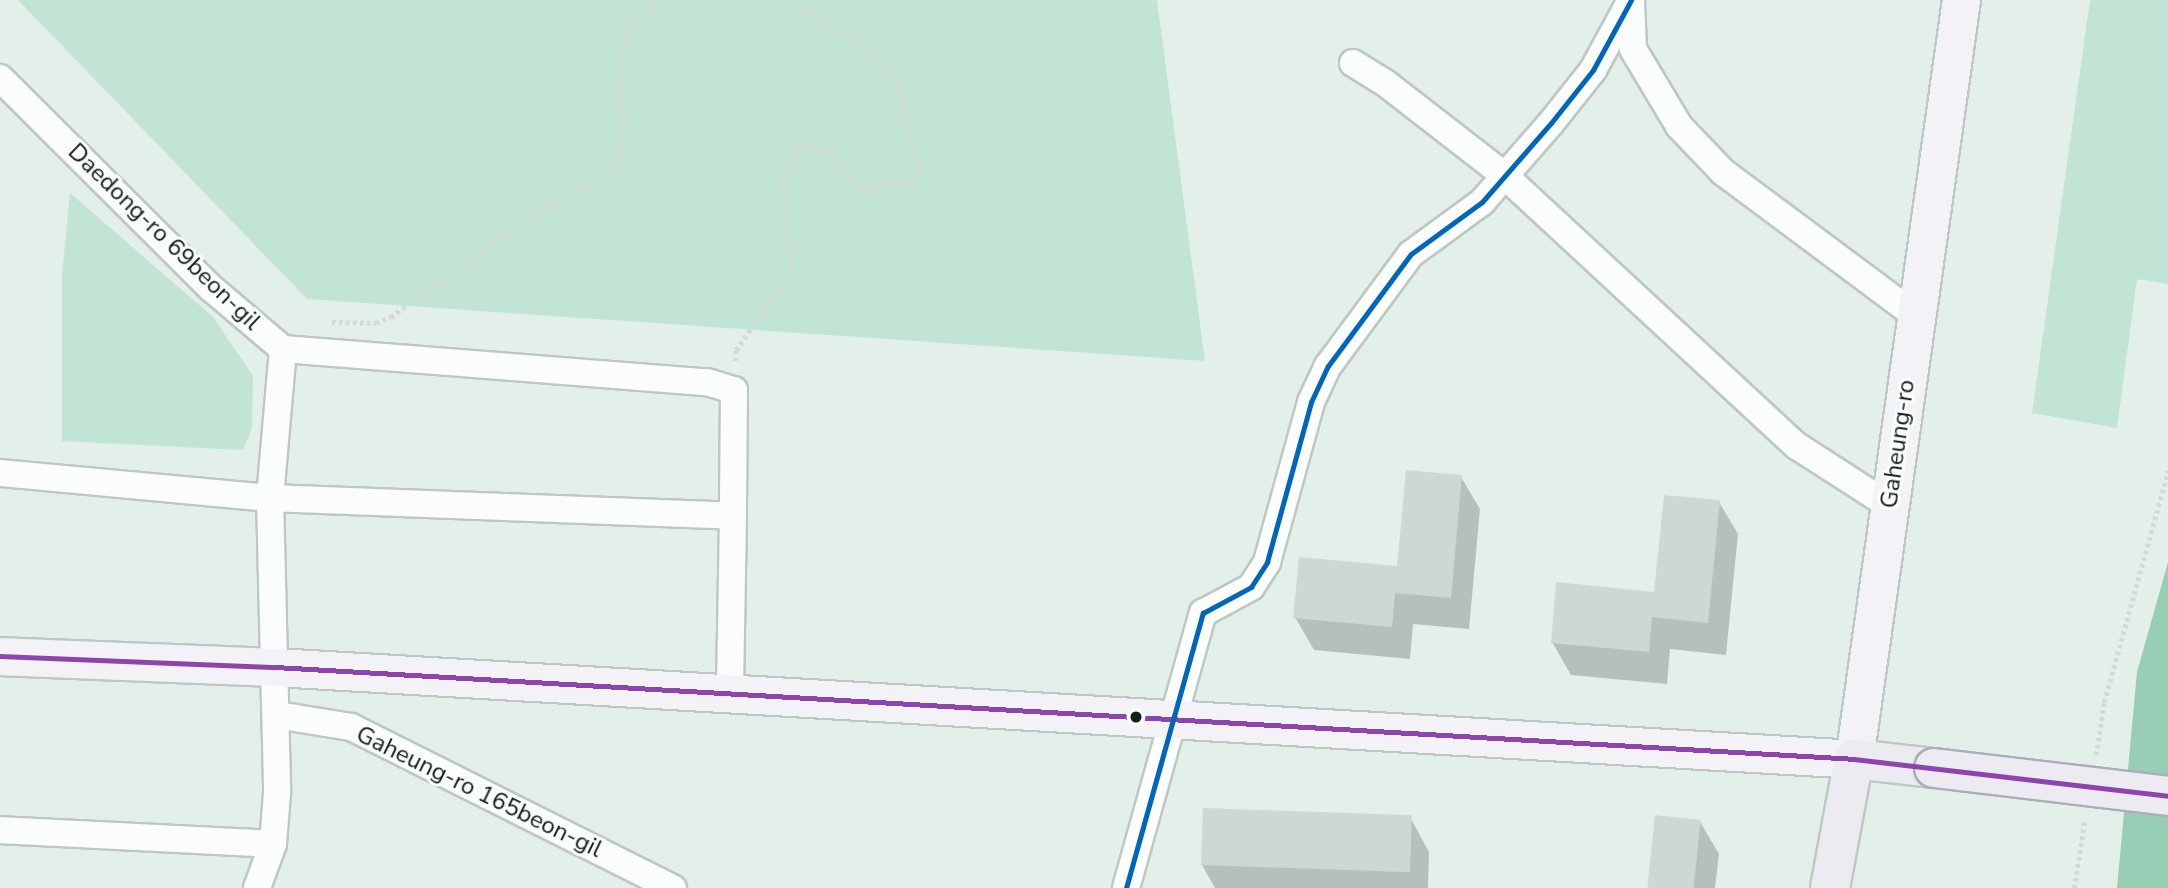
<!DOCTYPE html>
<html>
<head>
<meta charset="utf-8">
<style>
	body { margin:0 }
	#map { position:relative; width:2168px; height:888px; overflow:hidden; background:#e3f0ea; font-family:"Nunito Sans",sans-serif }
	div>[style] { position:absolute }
	.green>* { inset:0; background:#c1e4d4 }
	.water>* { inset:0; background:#97ceb5 }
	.shadow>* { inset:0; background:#0003 }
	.building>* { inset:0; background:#ced8d3; transform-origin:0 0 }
	.path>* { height:4.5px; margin-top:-2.25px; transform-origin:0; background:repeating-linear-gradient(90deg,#d5d9d6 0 3.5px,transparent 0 7px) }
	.roads { filter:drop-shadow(2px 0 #bdc8c3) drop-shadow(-2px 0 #bdc8c3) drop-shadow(0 2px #bdc8c3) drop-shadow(0 -2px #bdc8c3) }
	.minor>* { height:26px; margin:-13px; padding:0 13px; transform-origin:13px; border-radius:13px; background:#fbfdfc }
	.secondary>* { height:37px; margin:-18.5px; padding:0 18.5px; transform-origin:18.5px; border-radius:18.5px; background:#f3f3f7 }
	.primary>* { height:38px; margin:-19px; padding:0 19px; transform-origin:19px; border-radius:19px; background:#ecebf1 }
	.bridges { filter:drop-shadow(2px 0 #abadb7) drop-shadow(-2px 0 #abadb7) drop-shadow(0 2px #abadb7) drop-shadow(0 -2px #abadb7) }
	.primary-bridge>* { height:38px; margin:-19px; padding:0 19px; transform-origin:19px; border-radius:19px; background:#ecebf1 }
	.bus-1>* { height:5px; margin:-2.5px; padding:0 2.5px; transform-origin:2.5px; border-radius:2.5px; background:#8e44ad }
	.bus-2>* { height:5px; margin:-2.5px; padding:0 2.5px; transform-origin:2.5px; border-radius:2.5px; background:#0065bd }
	.dots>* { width:19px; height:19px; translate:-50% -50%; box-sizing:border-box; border:4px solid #f9fefb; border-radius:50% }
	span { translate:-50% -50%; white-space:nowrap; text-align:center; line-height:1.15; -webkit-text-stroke:6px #f9fefb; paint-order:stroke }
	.street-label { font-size:24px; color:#141d19 }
</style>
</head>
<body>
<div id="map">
	<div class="green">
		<i style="clip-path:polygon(18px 0,1157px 0,1205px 361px,307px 299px)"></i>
		<i style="clip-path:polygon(2090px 0,2168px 0,2168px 284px,2137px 279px,2117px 428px,2032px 413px)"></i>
		<i style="clip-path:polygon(70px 193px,213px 317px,253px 376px,252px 428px,243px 450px,62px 441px,62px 275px)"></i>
	</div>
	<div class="water">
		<i style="clip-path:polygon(2168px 562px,2168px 888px,2117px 888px,2137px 672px)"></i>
	</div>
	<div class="shadow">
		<i style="clip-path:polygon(1461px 477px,1480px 509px,1469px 629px,1413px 624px,1410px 659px,1314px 650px,1295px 617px,1399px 568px)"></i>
		<i style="clip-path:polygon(1719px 502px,1738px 534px,1726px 655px,1670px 649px,1667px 684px,1571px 675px,1552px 642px,1656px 593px)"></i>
		<i style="clip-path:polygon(1411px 819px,1429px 852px,1428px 888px,1215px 888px,1202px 865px)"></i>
		<i style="clip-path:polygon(1700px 822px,1719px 854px,1715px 888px,1649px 888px)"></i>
	</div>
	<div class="building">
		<i style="clip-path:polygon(1406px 470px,1462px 475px,1451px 598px,1395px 593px,1392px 627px,1293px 618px,1299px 557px,1397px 566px)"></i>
		<i style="clip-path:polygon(1664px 495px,1720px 500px,1708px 623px,1652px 617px,1649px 652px,1551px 643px,1556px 582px,1654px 592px)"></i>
		<i style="left:1203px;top:808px;width:209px;height:57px;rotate:2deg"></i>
		<i style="left:1655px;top:815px;width:46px;height:73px;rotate:6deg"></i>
	</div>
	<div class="path">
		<i style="left:332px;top:322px;width:44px;rotate:1.3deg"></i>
		<i style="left:376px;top:323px;width:16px;rotate:-22deg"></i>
		<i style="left:391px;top:317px;width:132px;rotate:-36.3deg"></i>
		<i style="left:497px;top:239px;width:137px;rotate:-32.2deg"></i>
		<i style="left:613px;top:166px;width:29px;rotate:-68deg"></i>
		<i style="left:624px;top:139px;width:51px;rotate:-96.7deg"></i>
		<i style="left:618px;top:88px;width:54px;rotate:-81.4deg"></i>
		<i style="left:626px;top:35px;width:48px;rotate:-46.7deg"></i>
		<i style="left:735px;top:361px;width:11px;rotate:-85deg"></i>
		<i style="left:736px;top:350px;width:97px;rotate:-56deg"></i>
		<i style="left:790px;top:270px;width:89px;rotate:-95.1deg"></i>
		<i style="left:782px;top:181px;width:33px;rotate:-72deg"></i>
		<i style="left:792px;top:150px;width:23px;rotate:-15deg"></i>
		<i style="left:814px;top:144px;width:15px;rotate:23deg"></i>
		<i style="left:828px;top:150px;width:59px;rotate:51.2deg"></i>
		<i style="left:865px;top:196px;width:22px;rotate:-43deg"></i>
		<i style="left:881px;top:181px;width:25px;rotate:9deg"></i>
		<i style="left:906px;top:185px;width:18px;rotate:-45deg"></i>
		<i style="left:919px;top:172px;width:55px;rotate:-106.8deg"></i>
		<i style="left:903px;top:119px;width:24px;rotate:-92deg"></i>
		<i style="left:902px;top:95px;width:34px;rotate:-128deg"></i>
		<i style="left:881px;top:68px;width:50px;rotate:-136.6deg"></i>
		<i style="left:845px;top:34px;width:66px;rotate:-149.2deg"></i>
		<i style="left:2096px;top:755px;width:54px;rotate:-81.4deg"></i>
		<i style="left:2104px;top:702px;width:240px;rotate:-74.5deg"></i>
		<i style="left:2074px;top:888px;width:70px;rotate:-80.9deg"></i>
	</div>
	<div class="roads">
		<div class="minor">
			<i style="left:1631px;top:1px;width:48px;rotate:87.6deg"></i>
			<i style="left:1633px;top:49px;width:90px;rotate:59.1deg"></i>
			<i style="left:1679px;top:126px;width:64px;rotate:46.3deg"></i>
			<i style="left:1723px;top:172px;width:241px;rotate:36.7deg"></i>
			<i style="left:1353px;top:63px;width:36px;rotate:32deg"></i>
			<i style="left:1384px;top:82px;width:153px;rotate:37.8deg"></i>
			<i style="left:1505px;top:176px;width:398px;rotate:42.8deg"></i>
			<i style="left:1797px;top:446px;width:111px;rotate:32.8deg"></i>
			<i style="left:0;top:78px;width:298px;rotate:44.9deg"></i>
			<i style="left:211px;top:288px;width:94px;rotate:40.3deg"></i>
			<i style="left:283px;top:349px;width:150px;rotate:95deg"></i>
			<i style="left:270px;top:498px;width:295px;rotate:88.6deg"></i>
			<i style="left:277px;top:793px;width:51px;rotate:94.5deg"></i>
			<i style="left:273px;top:844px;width:47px;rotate:110deg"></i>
			<i style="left:283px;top:349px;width:425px;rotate:4.5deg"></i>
			<i style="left:707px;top:382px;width:28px;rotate:17deg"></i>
			<i style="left:734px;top:390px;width:126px;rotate:90.5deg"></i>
			<i style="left:0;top:473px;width:271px;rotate:5.3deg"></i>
			<i style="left:270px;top:498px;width:463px;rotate:2.2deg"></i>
			<i style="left:733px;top:516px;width:180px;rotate:91deg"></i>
			<i style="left:277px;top:715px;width:75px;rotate:9.2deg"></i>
			<i style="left:351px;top:727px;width:360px;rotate:26.6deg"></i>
			<i style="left:0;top:830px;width:273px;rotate:2.9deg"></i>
			<i style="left:1126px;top:888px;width:286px;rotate:-74.4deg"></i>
			<i style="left:1203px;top:613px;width:55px;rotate:-28.4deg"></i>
			<i style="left:1251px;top:587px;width:30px;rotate:-57deg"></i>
			<i style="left:1267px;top:562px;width:166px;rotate:-74.6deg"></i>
			<i style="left:1311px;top:402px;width:40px;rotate:-65deg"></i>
			<i style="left:1328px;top:366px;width:139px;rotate:-53.5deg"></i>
			<i style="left:1411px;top:254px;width:88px;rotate:-36.2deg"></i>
			<i style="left:1482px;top:202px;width:105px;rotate:-48.9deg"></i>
			<i style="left:1551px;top:123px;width:68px;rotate:-51.6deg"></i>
			<i style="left:1593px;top:70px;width:80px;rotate:-61.5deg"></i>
		</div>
		<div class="secondary">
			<i style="left:0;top:656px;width:275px;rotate:2.3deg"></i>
			<i style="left:275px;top:667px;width:1582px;rotate:3.33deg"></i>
			<i style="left:1854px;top:759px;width:767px;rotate:-81.98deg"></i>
		</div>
		<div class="primary">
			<i style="left:1830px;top:888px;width:131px;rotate:-79.5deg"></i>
			<i style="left:1854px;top:759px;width:81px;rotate:6.4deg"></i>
		</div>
	</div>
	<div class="bridges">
		<div class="primary-bridge">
			<i style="left:1934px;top:768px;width:236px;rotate:6.8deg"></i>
		</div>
	</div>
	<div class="bus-1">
		<i style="left:0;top:656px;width:275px;rotate:2.3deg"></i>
		<i style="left:275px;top:667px;width:1582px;rotate:3.33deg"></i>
		<i style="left:1854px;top:759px;width:316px;rotate:6.7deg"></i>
	</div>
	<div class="bus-2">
		<i style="left:1126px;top:888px;width:286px;rotate:-74.4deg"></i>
		<i style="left:1203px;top:613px;width:55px;rotate:-28.4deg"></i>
		<i style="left:1251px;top:587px;width:30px;rotate:-57deg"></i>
		<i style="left:1267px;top:562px;width:166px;rotate:-74.6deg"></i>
		<i style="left:1311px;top:402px;width:40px;rotate:-65deg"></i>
		<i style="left:1328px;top:366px;width:139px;rotate:-53.5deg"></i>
		<i style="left:1411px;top:254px;width:88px;rotate:-36.2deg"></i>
		<i style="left:1482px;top:202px;width:105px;rotate:-48.9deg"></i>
		<i style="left:1551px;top:123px;width:68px;rotate:-51.6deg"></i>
		<i style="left:1593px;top:70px;width:80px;rotate:-61.5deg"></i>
	</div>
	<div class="dots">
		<i style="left:1136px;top:717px;background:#141d19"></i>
	</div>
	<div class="street-label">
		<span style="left:164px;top:237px;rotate:44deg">Daedong-ro 69beon-gil</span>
		<span style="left:1898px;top:444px;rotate:-82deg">Gaheung-ro</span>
		<span style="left:479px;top:792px;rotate:26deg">Gaheung-ro 165beon-gil</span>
	</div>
</div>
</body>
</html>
